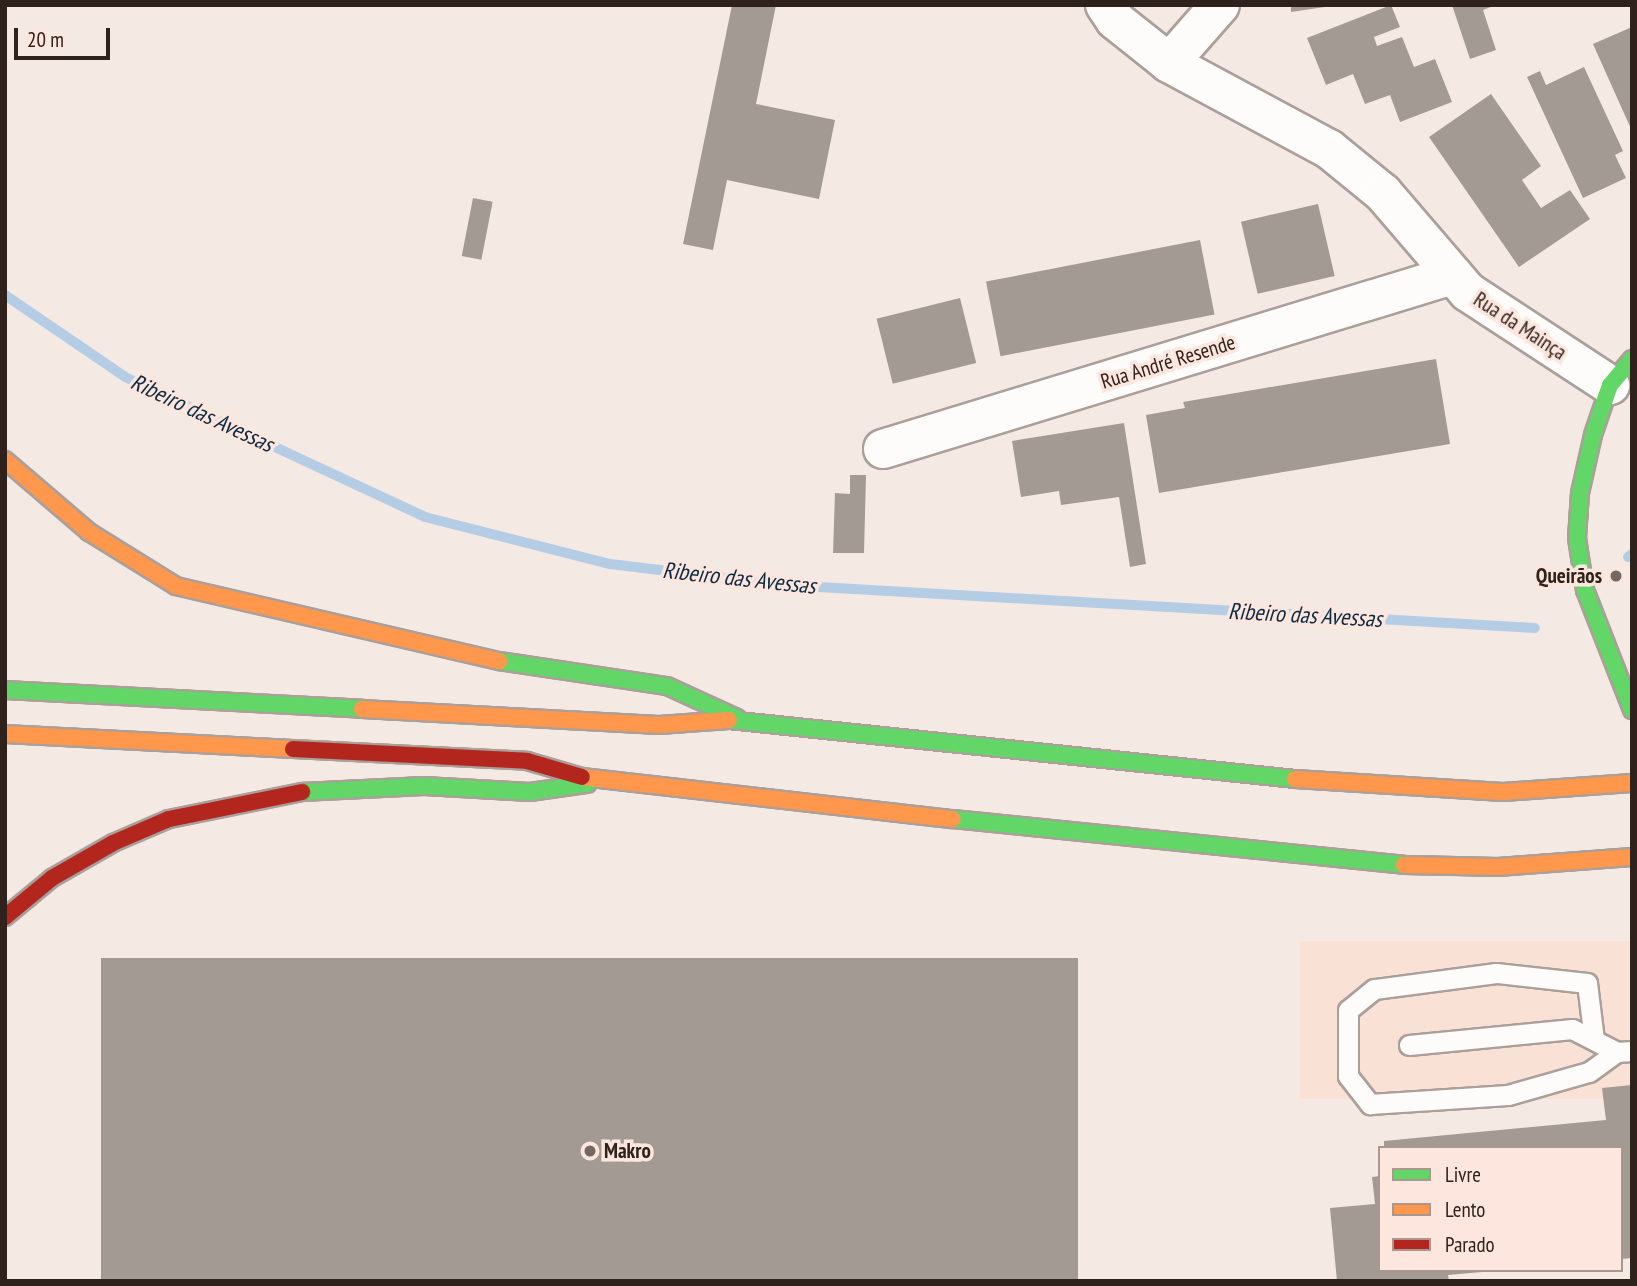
<!DOCTYPE html>
<html>
<head>
<meta charset="utf-8">
<style>
	body { margin:0 }
	#map { position:relative; width:1637px; height:1286px; overflow:hidden; background:#f5e9e4; font-family:"PT Sans Narrow",sans-serif }
	div>[style] { position:absolute }
	.built>* { inset:0; background:#f9e1d6; transform-origin:0 0 }
	.stream>* { height:10px; margin:-5px; padding:0 5px; transform-origin:5px; border-radius:5px; background:#b4cde4 }
	.building>* { inset:0; background:#a39a93; transform-origin:0 0 }
	.roads { filter:drop-shadow(2px 0 #ab9f9a) drop-shadow(-2px 0 #ab9f9a) drop-shadow(0 2px #ab9f9a) drop-shadow(0 -2px #ab9f9a) }
	.lane>* { height:19px; margin:-9.5px; padding:0 9.5px; transform-origin:9.5px; border-radius:9.5px; background:#fefcfb }
	.street>* { height:38px; margin:-19px; padding:0 19px; transform-origin:19px; border-radius:19px; background:#fefcfb }
	.fast>* { height:16px; margin:-8px; padding:0 8px; transform-origin:8px; border-radius:8px; background:#63d668 }
	.slow>* { height:16px; margin:-8px; padding:0 8px; transform-origin:8px; border-radius:8px; background:#ff974d }
	.jam>* { height:16px; margin:-8px; padding:0 8px; transform-origin:8px; border-radius:8px; background:#b3261e }
	.dots>* { width:19px; height:19px; translate:-50% -50%; box-sizing:border-box; border:4px solid #fce6dd; border-radius:50% }
	span { translate:-50% -50%; white-space:nowrap; text-align:center; line-height:1.15; -webkit-text-stroke:7px #fce6dd; paint-order:stroke }
	.street-label { font-size:21px; color:#2f221c }
	.poi-label { font-size:21px; color:#2f221c; font-weight:700 }
	.right { translate:-100% -50%; text-align:right }
	.left { translate:0 -50%; text-align:left }
	.water-label { font-size:23px; color:#0c2c44; font-style:italic }
	.frame { position:absolute; inset:0; border:7px solid #2f221c; pointer-events:none }
	.legend { position:absolute; left:1378px; top:1146px; width:245px; height:126px; box-sizing:border-box; background:#fce6dd; border:2px solid #aa9890; margin:0; padding:9px 12px; list-style:none; font-size:21px; color:#2f221c }
	.legend li { display:flex; align-items:center; gap:14px; height:35px }
	.legend b { width:35px; border:2px solid #aa9890 }
	.scale { position:absolute; left:14px; top:28px; width:96px; height:32px; box-sizing:border-box; border:4px solid #2f221c; border-top:0; padding-left:9px; font-size:21px; line-height:24px; white-space:nowrap; color:#2f221c; -webkit-text-stroke:5px #fce6dd; paint-order:stroke }
</style>
</head>
<body>
<div id="map">
	<div class="built">
		<i style="left:1632px;top:941px;width:158px;height:332px;rotate:90deg"></i>
	</div>
	<div class="stream">
		<i style="left:5px;top:295px;width:145px;rotate:34.3deg"></i>
		<i style="left:125px;top:377px;width:331px;rotate:25deg"></i>
		<i style="left:425px;top:517px;width:191px;rotate:14.3deg"></i>
		<i style="left:610px;top:564px;width:175px;rotate:6.9deg"></i>
		<i style="left:784px;top:585px;width:752px;rotate:3.28deg"></i>
		<i style="left:1628px;top:557px;width:5px;rotate:-37deg"></i>
	</div>
	<div class="building">
		<i style="clip-path:polygon(732px 5px,776px 5px,756px 104px,835px 120px,819px 199px,727px 180px,713px 250px,683px 244px)"></i>
		<i style="clip-path:polygon(1291px 5px,1325px 5px,1325px 7px,1291px 12px)"></i>
		<i style="clip-path:polygon(1391px 5px,1400px 27px,1374px 37px,1377px 46px,1402px 37px,1414px 67px,1435px 59px,1452px 102px,1400px 122px,1390px 95px,1365px 104px,1353px 74px,1326px 85px,1307px 38px)"></i>
		<i style="clip-path:polygon(1452px 5px,1496px 5px,1483px 10px,1496px 50px,1470px 59px)"></i>
		<i style="clip-path:polygon(1632px 27px,1632px 131px,1593px 44px)"></i>
		<i style="clip-path:polygon(1584px 67px,1623px 151px,1615px 155px,1626px 178px,1583px 198px,1527px 77px,1540px 71px,1546px 85px)"></i>
		<i style="clip-path:polygon(1491px 94px,1541px 166px,1522px 180px,1541px 208px,1570px 190px,1590px 219px,1519px 267px,1429px 137px)"></i>
		<i style="left:473px;top:198px;width:20px;height:59px;rotate:11deg"></i>
		<i style="left:1318px;top:204px;width:74px;height:79px;rotate:77deg"></i>
		<i style="left:1200px;top:240px;width:76px;height:218px;rotate:79deg"></i>
		<i style="left:960px;top:298px;width:67px;height:86px;rotate:76deg"></i>
		<i style="clip-path:polygon(1436px 359px,1450px 444px,1159px 493px,1146px 415px,1185px 408px,1183px 402px)"></i>
		<i style="clip-path:polygon(1124px 423px,1146px 564px,1130px 567px,1119px 497px,1061px 505px,1059px 491px,1021px 497px,1012px 441px)"></i>
		<i style="clip-path:polygon(850px 475px,866px 475px,864px 553px,833px 553px,835px 493px,850px 494px)"></i>
		<i style="left:1078px;top:958px;width:323px;height:977px;rotate:90deg"></i>
		<i style="clip-path:polygon(1632px 1085px,1632px 1258px,1621px 1259px,1621px 1148px,1384px 1148px,1384px 1141px,1606px 1120px,1602px 1088px)"></i>
		<i style="clip-path:polygon(1380px 1176px,1380px 1270px,1482px 1272px,1448px 1275px,1449px 1281px,1337px 1281px,1330px 1208px,1375px 1204px,1372px 1177px)"></i>
	</div>
	<div class="roads">
		<div class="lane">
			<i style="left:1594px;top:1040px;width:57px;rotate:-97deg"></i>
			<i style="left:1587px;top:983px;width:92px;rotate:-173.7deg"></i>
			<i style="left:1496px;top:973px;width:123px;rotate:172.5deg"></i>
			<i style="left:1374px;top:989px;width:33px;rotate:141deg"></i>
			<i style="left:1348px;top:1010px;width:66px;rotate:90deg"></i>
			<i style="left:1348px;top:1076px;width:36px;rotate:52deg"></i>
			<i style="left:1370px;top:1104px;width:138px;rotate:-3.7deg"></i>
			<i style="left:1508px;top:1095px;width:84px;rotate:-15.9deg"></i>
			<i style="left:1589px;top:1072px;width:34px;rotate:-36deg"></i>
			<i style="left:1409px;top:1045px;width:164px;rotate:-5.6deg"></i>
			<i style="left:1572px;top:1029px;width:51px;rotate:27.1deg"></i>
			<i style="left:1617px;top:1052px;width:15px;rotate:-4deg"></i>
		</div>
		<div class="street">
			<i style="left:1105px;top:5px;width:18px;rotate:56deg"></i>
			<i style="left:1115px;top:20px;width:69px;rotate:38.5deg"></i>
			<i style="left:1169px;top:63px;width:182px;rotate:28.3deg"></i>
			<i style="left:1329px;top:149px;width:70px;rotate:39.2deg"></i>
			<i style="left:1383px;top:193px;width:130px;rotate:49.4deg"></i>
			<i style="left:1468px;top:292px;width:170px;rotate:33.2deg"></i>
			<i style="left:1169px;top:63px;width:77px;rotate:-48.7deg"></i>
			<i style="left:883px;top:449px;width:596px;rotate:-16.98deg"></i>
		</div>
		<div class="fast">
			<i style="left:1632px;top:359px;width:34px;rotate:130deg"></i>
			<i style="left:1610px;top:385px;width:53px;rotate:108.8deg"></i>
			<i style="left:1593px;top:435px;width:59px;rotate:102.6deg"></i>
			<i style="left:1580px;top:493px;width:45px;rotate:93.8deg"></i>
			<i style="left:1577px;top:538px;width:53px;rotate:81.3deg"></i>
			<i style="left:1585px;top:590px;width:129px;rotate:68.6deg"></i>
			<i style="left:499px;top:661px;width:170px;rotate:8.5deg"></i>
			<i style="left:667px;top:686px;width:77px;rotate:24.6deg"></i>
			<i style="left:5px;top:690px;width:358px;rotate:3deg"></i>
			<i style="left:729px;top:720px;width:569px;rotate:5.95deg"></i>
			<i style="left:302px;top:792px;width:122px;rotate:-2.8deg"></i>
			<i style="left:424px;top:786px;width:106px;rotate:3.2deg"></i>
			<i style="left:530px;top:792px;width:58px;rotate:-8deg"></i>
			<i style="left:953px;top:819px;width:453px;rotate:5.8deg"></i>
		</div>
		<div class="slow">
			<i style="left:5px;top:460px;width:111px;rotate:40.6deg"></i>
			<i style="left:89px;top:532px;width:102px;rotate:31.8deg"></i>
			<i style="left:176px;top:586px;width:332px;rotate:13.1deg"></i>
			<i style="left:362px;top:709px;width:297px;rotate:3.1deg"></i>
			<i style="left:659px;top:725px;width:70px;rotate:-4.1deg"></i>
			<i style="left:5px;top:734px;width:288px;rotate:3deg"></i>
			<i style="left:582px;top:777px;width:373px;rotate:6.5deg"></i>
			<i style="left:1295px;top:779px;width:208px;rotate:3.6deg"></i>
			<i style="left:1503px;top:792px;width:129px;rotate:-4deg"></i>
			<i style="left:1404px;top:865px;width:94px;rotate:1.2deg"></i>
			<i style="left:1498px;top:867px;width:134px;rotate:-4.3deg"></i>
		</div>
		<div class="jam">
			<i style="left:293px;top:749px;width:234px;rotate:2.9deg"></i>
			<i style="left:527px;top:761px;width:57px;rotate:16.2deg"></i>
			<i style="left:5px;top:917px;width:61px;rotate:-39.7deg"></i>
			<i style="left:52px;top:878px;width:70px;rotate:-29.8deg"></i>
			<i style="left:113px;top:843px;width:61px;rotate:-23.2deg"></i>
			<i style="left:169px;top:819px;width:136px;rotate:-11.5deg"></i>
		</div>
	</div>
	<div class="dots">
		<i style="left:1616px;top:576px;background:#746862"></i>
		<i style="left:590px;top:1151px;background:#746862"></i>
	</div>
	<div class="street-label">
		<span style="left:1520px;top:326px;rotate:33deg">Rua da Mainça</span>
		<span style="left:1168px;top:362px;rotate:-17deg">Rua André Resende</span>
	</div>
	<div class="poi-label">
		<span class="right" style="left:1602px;top:576px">Queirãos</span>
		<span class="left" style="left:604px;top:1151px">Makro</span>
	</div>
	<div class="water-label">
		<span style="left:202px;top:413px;rotate:25deg">Ribeiro das Avessas</span>
		<span style="left:739px;top:578px;rotate:6deg">Ribeiro das Avessas</span>
		<span style="left:1305px;top:615px;rotate:3deg">Ribeiro das Avessas</span>
	</div>
	<div class="frame"></div>
	<ul class="legend">
	<li><b style="height:9px;background:#63d668"></b>Livre</li>
	<li><b style="height:9px;background:#ff974d"></b>Lento</li>
	<li><b style="height:9px;background:#b3261e"></b>Parado</li>
	</ul>
	<div class="scale">20 m</div>
</div>
</body>
</html>
